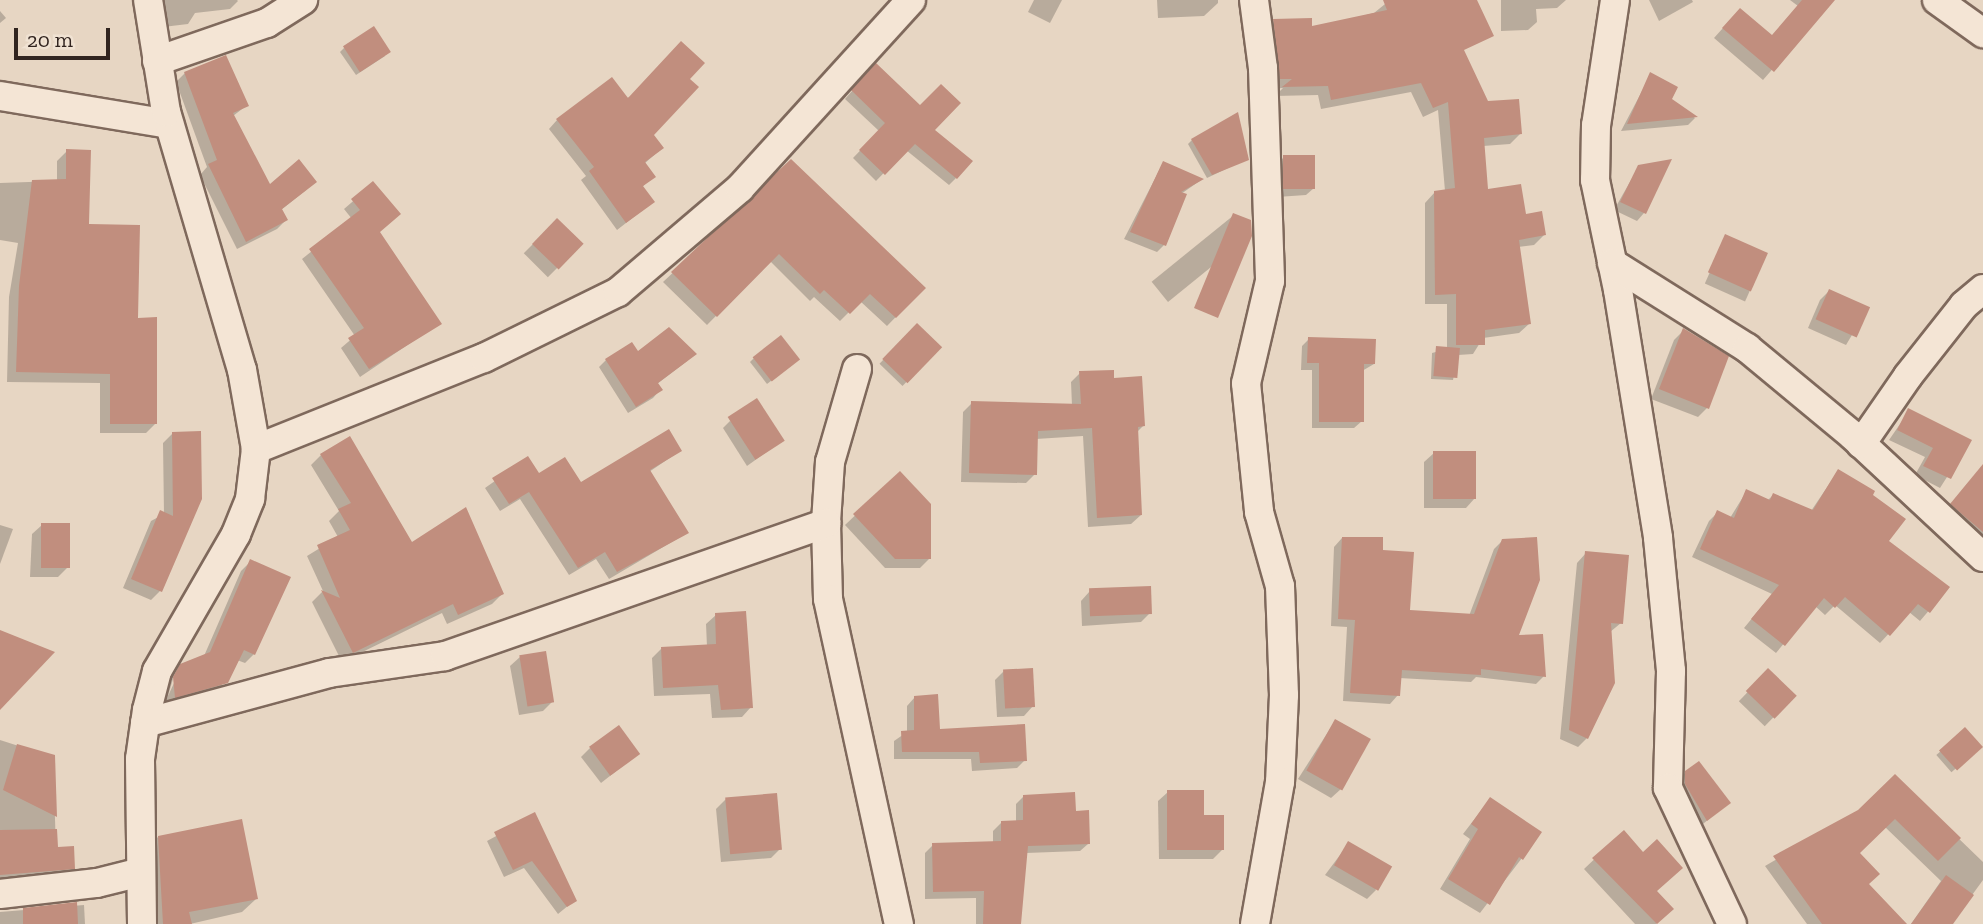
<!DOCTYPE html>
<html>
<head>
<meta charset="utf-8">
<style>
	body { margin:0 }
	#map { position:relative; width:1983px; height:924px; overflow:hidden; background:#e7d6c3; font-family:"Zilla Slab",serif }
	div>[style] { position:absolute }
	.shadow>* { inset:0; background:#0003; transform-origin:0 0 }
	.building>* { inset:0; background:#c18e7e; transform-origin:0 0 }
	.roads { filter:drop-shadow(2px 0 #7f695c) drop-shadow(-2px 0 #7f695c) drop-shadow(0 2px #7f695c) drop-shadow(0 -2px #7f695c) }
	.minor>* { height:28px; margin:-14px; padding:0 14px; transform-origin:14px; border-radius:14px; background:#f4e5d5 }
	span { translate:-50% -50%; white-space:nowrap; text-align:center; line-height:1.15; -webkit-text-stroke:6px #f0e2d2; paint-order:stroke }
	.scale { position:absolute; left:14px; top:28px; width:96px; height:32px; box-sizing:border-box; border:4px solid #31241f; border-top:0; padding-left:9px; font-size:21px; line-height:24px; white-space:nowrap; color:#31241f; -webkit-text-stroke:5px #f0e2d2; paint-order:stroke }
</style>
</head>
<body>
<div id="map">
	<div class="shadow">
		<i style="clip-path:polygon(159px 0,237px 0,238px 1px,230px 9px,195px 13px,188px 24px,163px 27px)"></i>
		<i style="clip-path:polygon(1034px 0,1062px 0,1050px 23px,1028px 12px)"></i>
		<i style="clip-path:polygon(1157px 0,1218px 0,1218px 3px,1204px 16px,1158px 18px)"></i>
		<i style="clip-path:polygon(1390px 0,1459px 0,1459px 95px,1521px 133px,1510px 144px,1483px 146px,1487px 191px,1544px 235px,1534px 245px,1518px 247px,1530px 323px,1519px 333px,1483px 338px,1473px 354px,1458px 355px,1453px 380px,1431px 379px,1432px 353px,1447px 349px,1447px 304px,1425px 304px,1425px 203px,1435px 192px,1445px 191px,1438px 110px,1423px 117px,1411px 92px,1321px 109px,1318px 95px,1275px 96px,1283px 88px,1270px 89px,1264px 30px,1274px 20px,1311px 29px,1374px 13px)"></i>
		<i style="clip-path:polygon(1501px 0,1566px 0,1557px 8px,1536px 9px,1537px 22px,1528px 30px,1501px 31px)"></i>
		<i style="clip-path:polygon(1649px 0,1692px 0,1693px 2px,1659px 21px)"></i>
		<i style="clip-path:polygon(1790px 0,1833px 0,1763px 80px,1714px 38px,1731px 19px,1771px 37px,1798px 6px)"></i>
		<i style="clip-path:polygon(0 11px,6px 18px,0 23px)"></i>
		<i style="clip-path:polygon(344px 48px,385px 56px,356px 75px,340px 52px)"></i>
		<i style="clip-path:polygon(869px 72px,933px 130px,956px 178px,949px 185px,906px 150px,876px 181px,853px 158px,879px 131px,845px 99px)"></i>
		<i style="clip-path:polygon(185px 73px,246px 106px,233px 116px,269px 187px,306px 190px,281px 210px,286px 220px,277px 229px,237px 249px,200px 175px,207px 167px,176px 82px)"></i>
		<i style="clip-path:polygon(1651px 74px,1670px 99px,1695px 118px,1688px 125px,1621px 131px)"></i>
		<i style="clip-path:polygon(687px 79px,652px 135px,662px 148px,644px 164px,653px 177px,642px 187px,653px 202px,617px 230px,581px 180px,586px 176px,549px 129px,557px 120px)"></i>
		<i style="clip-path:polygon(1192px 140px,1247px 159px,1207px 178px,1188px 144px)"></i>
		<i style="clip-path:polygon(67px 151px,87px 226px,136px 319px,156px 423px,146px 433px,100px 433px,100px 383px,7px 382px,9px 297px,18px 243px,0 240px,0 183px,57px 181px,57px 161px)"></i>
		<i style="clip-path:polygon(1283px 158px,1314px 188px,1306px 195px,1277px 197px,1276px 165px)"></i>
		<i style="clip-path:polygon(791px 162px,924px 288px,887px 326px,860px 301px,840px 321px,814px 297px,810px 301px,770px 261px,707px 325px,663px 282px)"></i>
		<i style="clip-path:polygon(1163px 163px,1201px 180px,1181px 194px,1184px 195px,1164px 245px,1157px 252px,1124px 239px)"></i>
		<i style="clip-path:polygon(1639px 166px,1644px 213px,1637px 221px,1614px 210px)"></i>
		<i style="clip-path:polygon(373px 184px,378px 233px,440px 323px,360px 377px,341px 348px,355px 336px,302px 259px,352px 219px,344px 209px)"></i>
		<i style="left:1234px;top:215px;width:26px;height:106px;rotate:51deg"></i>
		<i style="left:557px;top:220px;width:34px;height:47px;rotate:45deg"></i>
		<i style="left:1726px;top:236px;width:44px;height:52px;rotate:24deg"></i>
		<i style="clip-path:polygon(1829px 291px,1868px 308px,1846px 345px,1808px 328px,1820px 300px)"></i>
		<i style="left:917px;top:325px;width:32px;height:54px;rotate:44deg"></i>
		<i style="clip-path:polygon(1683px 331px,1707px 408px,1698px 417px,1651px 399px,1674px 340px)"></i>
		<i style="clip-path:polygon(1309px 339px,1374px 364px,1362px 371px,1362px 421px,1354px 428px,1312px 428px,1312px 370px,1301px 370px,1302px 346px)"></i>
		<i style="clip-path:polygon(637px 353px,687px 361px,657px 384px,660px 390px,653px 398px,628px 413px,599px 367px,606px 360px)"></i>
		<i style="clip-path:polygon(754px 358px,794px 363px,767px 384px,750px 362px)"></i>
		<i style="clip-path:polygon(1080px 373px,1112px 380px,1143px 426px,1136px 433px,1141px 515px,1131px 524px,1088px 527px,1083px 436px,1036px 439px,1035px 474px,1026px 483px,961px 482px,963px 412px,972px 403px,1072px 406px,1071px 382px)"></i>
		<i style="clip-path:polygon(1909px 411px,1970px 441px,1940px 488px,1915px 475px,1925px 457px,1889px 440px)"></i>
		<i style="clip-path:polygon(730px 421px,782px 441px,747px 466px,723px 428px)"></i>
		<i style="clip-path:polygon(173px 433px,199px 433px,160px 591px,151px 600px,123px 588px,151px 521px,164px 514px,163px 443px)"></i>
		<i style="clip-path:polygon(680px 451px,649px 472px,687px 533px,609px 579px,596px 559px,569px 575px,520px 499px,500px 511px,485px 488px,527px 458px,538px 475px,581px 484px)"></i>
		<i style="clip-path:polygon(1434px 453px,1475px 498px,1466px 508px,1424px 508px,1424px 462px)"></i>
		<i style="clip-path:polygon(321px 455px,411px 545px,502px 594px,492px 604px,447px 624px,442px 613px,342px 662px,312px 602px,323px 591px,307px 556px,338px 537px,329px 521px,339px 511px,311px 465px)"></i>
		<i style="clip-path:polygon(1838px 471px,1870px 496px,1887px 542px,1948px 588px,1920px 621px,1909px 612px,1880px 643px,1835px 605px,1825px 615px,1815px 606px,1776px 653px,1744px 628px,1772px 594px,1692px 557px,1709px 521px,1718px 512px,1730px 518px,1746px 492px,1768px 500px,1773px 495px,1811px 511px)"></i>
		<i style="clip-path:polygon(900px 473px,929px 559px,920px 568px,885px 568px,845px 525px)"></i>
		<i style="clip-path:polygon(1983px 480px,1983px 548px,1943px 514px,1967px 484px)"></i>
		<i style="clip-path:polygon(0 525px,13px 529px,0 564px)"></i>
		<i style="clip-path:polygon(42px 525px,67px 568px,58px 577px,30px 577px,32px 534px)"></i>
		<i style="clip-path:polygon(1342px 538px,1381px 552px,1408px 612px,1469px 616px,1494px 549px,1503px 540px,1517px 637px,1544px 676px,1536px 684px,1476px 677px,1471px 682px,1399px 678px,1398px 695px,1390px 704px,1343px 701px,1347px 627px,1331px 626px,1334px 547px)"></i>
		<i style="clip-path:polygon(1586px 553px,1621px 623px,1610px 632px,1587px 738px,1578px 747px,1560px 739px,1577px 563px)"></i>
		<i style="clip-path:polygon(251px 561px,254px 654px,245px 663px,237px 660px,217px 692px,165px 706px,162px 697px,171px 676px,175px 672px,168px 696px,180px 670px,204px 656px,241px 571px)"></i>
		<i style="clip-path:polygon(1090px 591px,1150px 613px,1141px 622px,1082px 626px,1081px 601px)"></i>
		<i style="clip-path:polygon(716px 615px,751px 707px,742px 717px,712px 718px,710px 694px,654px 696px,652px 658px,661px 649px,707px 647px,706px 624px)"></i>
		<i style="clip-path:polygon(520px 657px,552px 702px,543px 711px,519px 715px,510px 666px)"></i>
		<i style="clip-path:polygon(1004px 671px,1033px 706px,1024px 716px,997px 717px,995px 680px)"></i>
		<i style="left:1768px;top:671px;width:36px;height:42px;rotate:44deg"></i>
		<i style="clip-path:polygon(915px 697px,939px 731px,1025px 760px,1017px 768px,972px 771px,971px 759px,894px 759px,894px 741px,907px 732px,907px 706px)"></i>
		<i style="clip-path:polygon(1335px 721px,1341px 789px,1331px 798px,1298px 779px)"></i>
		<i style="left:1965px;top:730px;width:23px;height:38px;rotate:49deg"></i>
		<i style="clip-path:polygon(0 740px,53px 757px,56px 849px,74px 868px,66px 876px,0 883px)"></i>
		<i style="clip-path:polygon(590px 748px,638px 754px,601px 783px,581px 757px)"></i>
		<i style="clip-path:polygon(1686px 772px,1728px 803px,1697px 829px,1676px 782px)"></i>
		<i style="clip-path:polygon(1895px 777px,1983px 862px,1983px 880px,1951px 924px,1911px 924px,1941px 881px,1885px 827px,1857px 853px,1867px 884px,1869px 924px,1807px 924px,1765px 866px,1859px 811px)"></i>
		<i style="clip-path:polygon(1168px 792px,1202px 816px,1223px 849px,1213px 859px,1159px 859px,1158px 801px)"></i>
		<i style="clip-path:polygon(1024px 796px,1074px 813px,1088px 844px,1080px 851px,1026px 853px,1020px 924px,976px 924px,976px 898px,925px 899px,925px 853px,933px 845px,993px 843px,993px 831px,1001px 823px,1016px 822px,1016px 804px)"></i>
		<i style="clip-path:polygon(726px 799px,780px 849px,771px 858px,721px 862px,716px 809px)"></i>
		<i style="clip-path:polygon(1490px 799px,1522px 858px,1480px 913px,1440px 889px,1470px 839px,1463px 834px)"></i>
		<i style="clip-path:polygon(535px 815px,575px 900px,558px 914px,524px 868px,504px 877px,487px 841px)"></i>
		<i style="clip-path:polygon(1623px 832px,1655px 891px,1671px 909px,1656px 924px,1635px 924px,1584px 869px)"></i>
		<i style="clip-path:polygon(158px 837px,256px 899px,242px 912px,190px 924px,147px 924px,144px 851px)"></i>
		<i style="clip-path:polygon(1349px 843px,1376px 890px,1367px 899px,1325px 875px)"></i>
		<i style="clip-path:polygon(84px 905px,85px 924px,0 924px,0 912px)"></i>
	</div>
	<div class="building">
		<i style="clip-path:polygon(1383px 0,1477px 0,1494px 36px,1464px 50px,1488px 101px,1519px 99px,1522px 134px,1484px 138px,1488px 189px,1521px 184px,1526px 214px,1542px 211px,1546px 235px,1519px 240px,1531px 324px,1485px 330px,1485px 345px,1456px 345px,1456px 294px,1435px 295px,1434px 191px,1455px 188px,1448px 102px,1433px 108px,1421px 83px,1331px 100px,1328px 86px,1282px 87px,1292px 79px,1280px 79px,1273px 19px,1312px 18px,1312px 26px,1387px 10px)"></i>
		<i style="clip-path:polygon(1802px 0,1835px 0,1774px 72px,1722px 28px,1740px 8px,1772px 35px)"></i>
		<i style="left:374px;top:26px;width:31px;height:37px;rotate:57deg"></i>
		<i style="clip-path:polygon(681px 41px,705px 63px,690px 79px,699px 87px,654px 135px,664px 148px,645px 162px,656px 177px,643px 186px,655px 202px,626px 223px,589px 171px,594px 167px,556px 119px,612px 77px,628px 98px)"></i>
		<i style="clip-path:polygon(226px 55px,249px 106px,233px 113px,270px 184px,299px 159px,317px 182px,282px 209px,288px 220px,246px 242px,208px 164px,217px 160px,184px 72px)"></i>
		<i style="clip-path:polygon(876px 63px,920px 105px,941px 84px,961px 103px,935px 130px,973px 161px,957px 179px,915px 144px,885px 175px,859px 150px,885px 123px,851px 90px)"></i>
		<i style="clip-path:polygon(1650px 72px,1678px 87px,1672px 99px,1698px 117px,1627px 124px)"></i>
		<i style="clip-path:polygon(1238px 112px,1249px 160px,1212px 175px,1191px 139px)"></i>
		<i style="clip-path:polygon(66px 149px,91px 150px,89px 224px,140px 225px,138px 318px,157px 317px,157px 424px,110px 424px,110px 374px,16px 372px,19px 286px,32px 180px,66px 179px)"></i>
		<i style="left:1315px;top:155px;width:34px;height:32px;rotate:90deg"></i>
		<i style="clip-path:polygon(791px 159px,926px 288px,896px 318px,870px 294px,850px 314px,824px 290px,820px 294px,779px 254px,717px 317px,671px 272px)"></i>
		<i style="clip-path:polygon(1672px 159px,1646px 214px,1620px 202px,1638px 165px)"></i>
		<i style="clip-path:polygon(1163px 161px,1204px 179px,1181px 192px,1187px 194px,1166px 246px,1130px 232px)"></i>
		<i style="clip-path:polygon(373px 181px,401px 214px,380px 232px,442px 324px,369px 369px,348px 338px,364px 328px,309px 249px,360px 210px,351px 199px)"></i>
		<i style="clip-path:polygon(1233px 213px,1251px 220px,1252px 236px,1218px 318px,1194px 308px)"></i>
		<i style="left:557px;top:218px;width:37px;height:36px;rotate:44deg"></i>
		<i style="left:1725px;top:234px;width:47px;height:42px;rotate:24deg"></i>
		<i style="left:1829px;top:289px;width:45px;height:33px;rotate:24deg"></i>
		<i style="left:917px;top:323px;width:35px;height:50px;rotate:44deg"></i>
		<i style="clip-path:polygon(669px 327px,697px 354px,658px 383px,663px 390px,636px 407px,605px 359px,632px 342px,638px 351px)"></i>
		<i style="clip-path:polygon(1683px 328px,1729px 356px,1709px 409px,1659px 389px)"></i>
		<i style="left:781px;top:335px;width:31px;height:36px;rotate:52deg"></i>
		<i style="clip-path:polygon(1308px 337px,1376px 339px,1375px 364px,1364px 364px,1364px 422px,1319px 422px,1319px 363px,1307px 363px)"></i>
		<i style="left:1436px;top:346px;width:24px;height:30px;rotate:5deg"></i>
		<i style="clip-path:polygon(1114px 370px,1114px 378px,1142px 376px,1145px 426px,1138px 427px,1142px 515px,1097px 518px,1092px 428px,1038px 431px,1037px 475px,969px 473px,971px 401px,1081px 404px,1079px 371px)"></i>
		<i style="left:757px;top:398px;width:51px;height:35px;rotate:57deg"></i>
		<i style="clip-path:polygon(1908px 408px,1972px 440px,1951px 479px,1923px 466px,1933px 448px,1897px 430px)"></i>
		<i style="clip-path:polygon(669px 429px,682px 451px,650px 470px,689px 533px,617px 572px,605px 552px,578px 568px,529px 492px,509px 504px,492px 478px,528px 456px,539px 473px,565px 457px,581px 482px)"></i>
		<i style="clip-path:polygon(201px 431px,202px 499px,162px 592px,131px 579px,160px 510px,173px 516px,172px 432px)"></i>
		<i style="clip-path:polygon(350px 436px,412px 542px,466px 507px,504px 594px,458px 615px,453px 604px,353px 653px,321px 590px,340px 598px,317px 545px,350px 530px,338px 509px,351px 503px,320px 454px)"></i>
		<i style="left:1433px;top:451px;width:43px;height:48px"></i>
		<i style="clip-path:polygon(1983px 464px,1983px 532px,1950px 504px)"></i>
		<i style="clip-path:polygon(1838px 469px,1875px 491px,1873px 495px,1906px 519px,1889px 541px,1950px 587px,1930px 613px,1918px 604px,1890px 636px,1845px 597px,1835px 608px,1824px 598px,1785px 646px,1751px 619px,1779px 585px,1700px 549px,1717px 510px,1734px 518px,1746px 489px,1770px 500px,1773px 493px,1813px 510px)"></i>
		<i style="clip-path:polygon(900px 471px,931px 504px,931px 559px,895px 559px,853px 514px)"></i>
		<i style="left:41px;top:523px;width:29px;height:45px"></i>
		<i style="clip-path:polygon(1342px 537px,1383px 537px,1383px 550px,1414px 552px,1410px 610px,1474px 614px,1502px 539px,1537px 537px,1540px 580px,1519px 635px,1543px 634px,1546px 677px,1481px 669px,1481px 675px,1402px 670px,1400px 696px,1350px 693px,1355px 620px,1338px 619px)"></i>
		<i style="clip-path:polygon(1585px 551px,1629px 555px,1623px 624px,1611px 623px,1615px 683px,1588px 739px,1569px 730px)"></i>
		<i style="clip-path:polygon(250px 559px,291px 577px,255px 655px,244px 650px,228px 683px,175px 698px,173px 677px,180px 664px,210px 652px)"></i>
		<i style="left:1151px;top:586px;width:28px;height:62px;rotate:88deg"></i>
		<i style="clip-path:polygon(746px 611px,753px 708px,721px 710px,718px 685px,663px 688px,661px 647px,716px 644px,715px 613px)"></i>
		<i style="clip-path:polygon(0 630px,55px 652px,0 710px)"></i>
		<i style="left:546px;top:651px;width:52px;height:27px;rotate:81deg"></i>
		<i style="left:1033px;top:668px;width:39px;height:30px;rotate:87deg"></i>
		<i style="left:1768px;top:668px;width:40px;height:32px;rotate:44deg"></i>
		<i style="clip-path:polygon(938px 694px,940px 729px,1025px 724px,1027px 761px,980px 763px,979px 752px,902px 752px,901px 731px,914px 730px,914px 696px)"></i>
		<i style="left:1335px;top:719px;width:41px;height:59px;rotate:29deg"></i>
		<i style="left:619px;top:725px;width:36px;height:37px;rotate:54deg"></i>
		<i style="left:1965px;top:727px;width:27px;height:35px;rotate:48deg"></i>
		<i style="clip-path:polygon(17px 744px,55px 755px,57px 817px,3px 790px)"></i>
		<i style="clip-path:polygon(1699px 761px,1731px 803px,1707px 821px,1685px 784px,1685px 771px)"></i>
		<i style="clip-path:polygon(1895px 774px,1961px 838px,1938px 861px,1895px 819px,1860px 853px,1880px 874px,1869px 884px,1907px 924px,1822px 924px,1773px 856px,1858px 810px)"></i>
		<i style="clip-path:polygon(1167px 790px,1204px 790px,1204px 815px,1224px 815px,1224px 850px,1167px 850px)"></i>
		<i style="clip-path:polygon(1075px 792px,1076px 811px,1089px 810px,1090px 844px,1028px 846px,1021px 924px,983px 924px,984px 891px,933px 892px,932px 843px,1001px 841px,1001px 821px,1023px 820px,1023px 795px)"></i>
		<i style="left:777px;top:793px;width:57px;height:52px;rotate:85deg"></i>
		<i style="clip-path:polygon(1490px 797px,1542px 832px,1523px 860px,1519px 857px,1490px 905px,1448px 879px,1478px 829px,1471px 824px)"></i>
		<i style="clip-path:polygon(535px 812px,577px 901px,567px 907px,532px 861px,513px 870px,494px 832px)"></i>
		<i style="clip-path:polygon(242px 819px,258px 899px,189px 912px,192px 924px,163px 924px,158px 836px)"></i>
		<i style="clip-path:polygon(57px 829px,58px 847px,74px 846px,75px 869px,0 875px,0 830px)"></i>
		<i style="clip-path:polygon(1624px 830px,1643px 852px,1657px 839px,1683px 868px,1657px 891px,1674px 909px,1657px 924px,1592px 858px)"></i>
		<i style="left:1348px;top:841px;width:51px;height:28px;rotate:30deg"></i>
		<i style="clip-path:polygon(1946px 875px,1974px 895px,1953px 924px,1911px 924px)"></i>
		<i style="clip-path:polygon(77px 902px,78px 924px,23px 924px,23px 908px)"></i>
	</div>
	<div class="roads">
		<div class="minor">
			<i style="left:1254px;top:0;width:69px;rotate:82.5deg"></i>
			<i style="left:1263px;top:68px;width:213px;rotate:88.1deg"></i>
			<i style="left:1270px;top:281px;width:105px;rotate:103.2deg"></i>
			<i style="left:1246px;top:383px;width:130px;rotate:84.2deg"></i>
			<i style="left:1259px;top:512px;width:77px;rotate:74.2deg"></i>
			<i style="left:1280px;top:586px;width:109px;rotate:87.9deg"></i>
			<i style="left:1284px;top:695px;width:87px;rotate:92.6deg"></i>
			<i style="left:1280px;top:782px;width:144px;rotate:100deg"></i>
			<i style="left:1615px;top:0;width:126px;rotate:98.6deg"></i>
			<i style="left:1596px;top:125px;width:55px;rotate:91deg"></i>
			<i style="left:1595px;top:180px;width:112px;rotate:78.2deg"></i>
			<i style="left:1618px;top:290px;width:251px;rotate:80.8deg"></i>
			<i style="left:1658px;top:538px;width:134px;rotate:84.4deg"></i>
			<i style="left:1671px;top:671px;width:117px;rotate:91.5deg"></i>
			<i style="left:1668px;top:788px;width:150px;rotate:64.8deg"></i>
			<i style="left:1937px;top:0;width:57px;rotate:35.7deg"></i>
			<i style="left:157px;top:61px;width:116px;rotate:-19.1deg"></i>
			<i style="left:267px;top:23px;width:43px;rotate:-32.6deg"></i>
			<i style="left:0;top:96px;width:171px;rotate:9.4deg"></i>
			<i style="left:1612px;top:263px;width:160px;rotate:32.2deg"></i>
			<i style="left:1747px;top:348px;width:136px;rotate:39.6deg"></i>
			<i style="left:1852px;top:435px;width:179px;rotate:43deg"></i>
			<i style="left:857px;top:369px;width:97px;rotate:106.2deg"></i>
			<i style="left:830px;top:462px;width:61px;rotate:93.8deg"></i>
			<i style="left:826px;top:523px;width:76px;rotate:88.5deg"></i>
			<i style="left:828px;top:599px;width:333px;rotate:77.7deg"></i>
			<i style="left:1861px;top:444px;width:83px;rotate:-55.3deg"></i>
			<i style="left:1908px;top:376px;width:90px;rotate:-51.7deg"></i>
			<i style="left:1964px;top:305px;width:25px;rotate:-40deg"></i>
			<i style="left:256px;top:449px;width:245px;rotate:-21.8deg"></i>
			<i style="left:484px;top:358px;width:149px;rotate:-26.2deg"></i>
			<i style="left:618px;top:292px;width:160px;rotate:-40.4deg"></i>
			<i style="left:740px;top:188px;width:254px;rotate:-47.7deg"></i>
			<i style="left:145px;top:723px;width:191px;rotate:-15.2deg"></i>
			<i style="left:329px;top:673px;width:117px;rotate:-8.3deg"></i>
			<i style="left:445px;top:656px;width:404px;rotate:-19.2deg"></i>
			<i style="left:0;top:894px;width:98px;rotate:-6.5deg"></i>
			<i style="left:97px;top:883px;width:45px;rotate:-14deg"></i>
			<i style="left:142px;top:924px;width:165px;rotate:-90.7deg"></i>
			<i style="left:140px;top:759px;width:49px;rotate:-81.9deg"></i>
			<i style="left:147px;top:710px;width:40px;rotate:-75.6deg"></i>
			<i style="left:157px;top:671px;width:158px;rotate:-60deg"></i>
			<i style="left:236px;top:534px;width:38px;rotate:-68deg"></i>
			<i style="left:250px;top:499px;width:50px;rotate:-83.2deg"></i>
			<i style="left:256px;top:449px;width:80px;rotate:-100deg"></i>
			<i style="left:242px;top:370px;width:269px;rotate:-106.4deg"></i>
			<i style="left:166px;top:112px;width:113px;rotate:-99.1deg"></i>
		</div>
	</div>
	<div class="scale">20 m</div>
</div>
</body>
</html>
